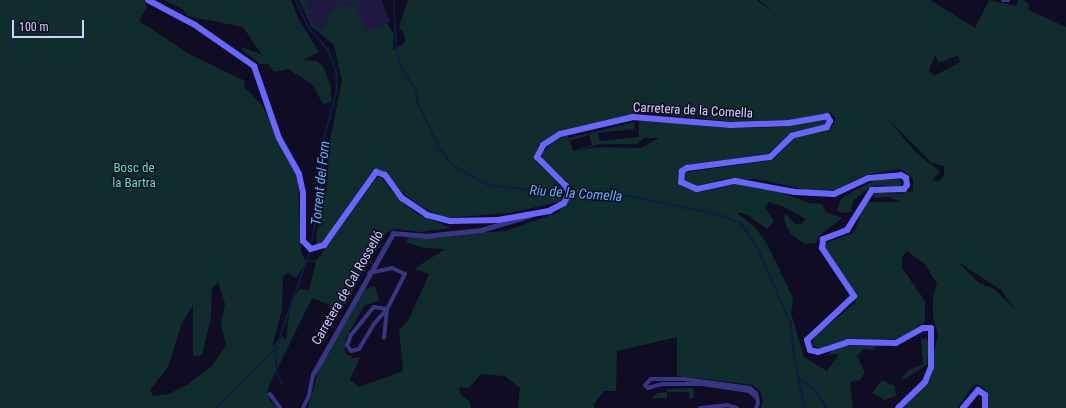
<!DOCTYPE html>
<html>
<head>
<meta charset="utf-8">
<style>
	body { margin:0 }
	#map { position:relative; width:1066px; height:408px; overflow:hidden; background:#100c23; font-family:"Roboto Condensed",sans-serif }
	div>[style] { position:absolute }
	.green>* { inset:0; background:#0f2d2c }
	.stream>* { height:1.5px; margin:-0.75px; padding:0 0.75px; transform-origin:0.75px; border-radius:0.75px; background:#091f45 }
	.building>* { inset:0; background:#211844 }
	.minor>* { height:4px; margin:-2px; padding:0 2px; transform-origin:2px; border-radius:2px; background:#383584 }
	.tertiary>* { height:5px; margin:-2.5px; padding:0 2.5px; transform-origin:2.5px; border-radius:2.5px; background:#383584 }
	.secondary>* { height:6px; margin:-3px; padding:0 3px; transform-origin:3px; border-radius:3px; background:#6965ff }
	span { translate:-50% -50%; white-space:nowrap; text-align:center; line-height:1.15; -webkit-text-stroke:3px #100c23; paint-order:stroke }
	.street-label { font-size:13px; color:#d4ceff }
	.park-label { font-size:13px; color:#55e5c1 }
	.water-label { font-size:14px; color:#5cb4ff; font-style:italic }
	.scale { position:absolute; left:12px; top:20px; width:72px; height:18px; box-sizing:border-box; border:2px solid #d4ceff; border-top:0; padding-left:5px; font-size:12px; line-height:14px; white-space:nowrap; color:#d4ceff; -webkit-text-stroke:3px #100c23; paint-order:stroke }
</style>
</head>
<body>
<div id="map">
	<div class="green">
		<i style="clip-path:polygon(evenodd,0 0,144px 0,147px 7px,139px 21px,191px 55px,245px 81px,244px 87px,262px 105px,298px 178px,301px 251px,306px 262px,317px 260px,377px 177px,381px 177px,393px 193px,417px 214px,451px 228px,420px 232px,395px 229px,386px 233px,345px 304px,330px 305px,312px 298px,268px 388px,269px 399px,277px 408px,0 408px,0 0,306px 262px,316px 262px,309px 290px,300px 289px,291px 301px,286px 340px,282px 336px,272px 347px,282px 309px,283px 277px,288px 273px,296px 278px,306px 262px,0 0,218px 282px,225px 304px,221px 325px,226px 345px,212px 366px,188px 384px,169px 394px,153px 396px,150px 390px,168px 367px,182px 323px,193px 305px,193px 356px,202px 355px,211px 317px,212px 288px,218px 282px)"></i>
		<i style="clip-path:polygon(164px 0,291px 0,299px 20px,319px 52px,303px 60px,317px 61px,323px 66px,331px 87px,331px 102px,323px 104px,312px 84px,288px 69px,274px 72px,268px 64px,260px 64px,241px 49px,242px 47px,262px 55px,243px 27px,188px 16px,182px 9px)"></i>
		<i style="clip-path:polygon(evenodd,299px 0,381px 0,390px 22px,387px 23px,394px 35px,393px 50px,405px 43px,405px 35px,399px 27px,408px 0,757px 0,776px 14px,759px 0,930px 0,975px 28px,989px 0,1016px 6px,1018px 0,1023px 0,1029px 4px,1028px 10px,1066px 27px,1066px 408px,987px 408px,985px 389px,977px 384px,971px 388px,958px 408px,903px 408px,927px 383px,938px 334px,933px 317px,933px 297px,937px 284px,925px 264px,907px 251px,902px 257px,902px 268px,925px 301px,925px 322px,899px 339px,842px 341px,819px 349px,812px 345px,814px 337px,855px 303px,857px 297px,824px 247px,825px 243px,854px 233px,863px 208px,869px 202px,901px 202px,889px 197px,877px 198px,871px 196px,874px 192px,899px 194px,913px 191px,913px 179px,901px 169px,868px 174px,836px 190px,815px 192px,757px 179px,725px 179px,695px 186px,684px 181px,684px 173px,688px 172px,773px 160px,796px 137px,831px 129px,836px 118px,831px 113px,790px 120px,736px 122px,643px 112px,558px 131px,538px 145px,535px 161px,562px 186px,564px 190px,562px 199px,559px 202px,509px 213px,445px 218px,420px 206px,402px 192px,385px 173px,374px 170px,328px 237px,317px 247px,316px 236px,327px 189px,329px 145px,342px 81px,334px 45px,311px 26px,299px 0,935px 55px,939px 63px,958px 55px,960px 62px,934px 76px,929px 70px,935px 55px,299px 0,890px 121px,932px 163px,944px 166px,944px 176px,939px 181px,932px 181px,940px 171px,916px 153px,890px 121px,299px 0,957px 261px,1001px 290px,1016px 310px,994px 289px,979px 283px,957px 261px)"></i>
		<i style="clip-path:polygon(evenodd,823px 119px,827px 121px,825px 125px,792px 133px,768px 154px,684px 166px,680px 169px,678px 179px,683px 186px,700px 192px,738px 184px,778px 191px,810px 203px,822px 204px,826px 212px,842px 218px,820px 235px,816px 243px,805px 244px,792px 235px,786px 226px,784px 216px,786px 214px,794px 223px,800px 225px,806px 219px,782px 206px,769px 202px,765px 207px,774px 221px,767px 229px,749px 216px,740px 212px,738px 214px,754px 226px,767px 244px,793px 298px,791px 313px,804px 357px,827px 371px,839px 354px,827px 355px,834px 349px,845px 346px,877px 346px,873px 350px,863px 349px,857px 356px,865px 373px,860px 380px,850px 382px,853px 408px,761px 408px,763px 401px,760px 391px,753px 385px,677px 376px,677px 337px,617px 351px,616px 391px,604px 391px,593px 405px,595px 408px,518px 408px,520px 388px,505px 376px,481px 374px,469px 388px,459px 387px,460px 394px,470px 402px,471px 408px,308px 408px,319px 368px,363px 290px,375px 286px,379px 300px,364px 306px,345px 340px,345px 353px,353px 358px,360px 357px,350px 380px,359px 387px,403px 371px,399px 330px,409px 319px,429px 274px,414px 269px,445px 249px,424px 248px,406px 242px,408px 238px,505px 231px,559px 212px,575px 189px,542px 160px,542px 153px,553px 142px,567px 135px,569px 138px,635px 122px,634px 129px,598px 133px,600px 141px,639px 137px,639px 121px,643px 120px,729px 128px,783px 127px,823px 119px,589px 135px,592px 145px,573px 151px,570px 141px,589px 135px,823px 119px,644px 138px,659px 138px,641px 148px,599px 147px,580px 150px,600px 144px,637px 144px,644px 138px)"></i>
		<i style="clip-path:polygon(900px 179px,902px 184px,898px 187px,876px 185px,866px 190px,853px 201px,851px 212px,840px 213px,837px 209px,841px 199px,855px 190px,876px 180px)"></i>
		<i style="clip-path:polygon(926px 338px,929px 344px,927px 365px,903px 380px,902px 378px,908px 371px,923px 364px,921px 340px)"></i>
		<i style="clip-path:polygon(882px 380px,895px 386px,896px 396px,884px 400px,872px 393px)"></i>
		<i style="clip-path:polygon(693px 388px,694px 398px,689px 399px,689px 392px,667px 392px,667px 398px,651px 398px,658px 393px,667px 392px,667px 389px)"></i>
	</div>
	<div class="stream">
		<i style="left:296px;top:0;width:31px;rotate:65deg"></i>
		<i style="left:309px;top:28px;width:28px;rotate:48deg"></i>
		<i style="left:328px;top:49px;width:27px;rotate:70deg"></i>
		<i style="left:337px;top:74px;width:17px;rotate:90deg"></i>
		<i style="left:337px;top:91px;width:63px;rotate:104.7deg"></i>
		<i style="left:321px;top:152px;width:39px;rotate:89deg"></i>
		<i style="left:322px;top:191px;width:57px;rotate:101.1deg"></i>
		<i style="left:394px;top:0;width:50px;rotate:86.6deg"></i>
		<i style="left:397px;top:50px;width:16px;rotate:76deg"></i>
		<i style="left:401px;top:66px;width:30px;rotate:57deg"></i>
		<i style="left:417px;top:91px;width:11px;rotate:85deg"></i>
		<i style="left:418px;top:102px;width:52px;rotate:64.9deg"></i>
		<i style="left:440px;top:149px;width:21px;rotate:51deg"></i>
		<i style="left:453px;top:165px;width:40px;rotate:29.7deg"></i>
		<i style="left:488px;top:185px;width:79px;rotate:6.6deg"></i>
		<i style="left:570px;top:193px;width:60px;rotate:2.9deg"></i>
		<i style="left:630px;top:196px;width:95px;rotate:12.1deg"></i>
		<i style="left:723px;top:216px;width:19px;rotate:21deg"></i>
		<i style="left:741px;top:223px;width:30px;rotate:56deg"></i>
		<i style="left:758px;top:248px;width:82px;rotate:66.3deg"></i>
		<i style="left:791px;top:323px;width:28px;rotate:84deg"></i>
		<i style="left:276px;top:348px;width:25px;rotate:88deg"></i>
		<i style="left:277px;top:373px;width:11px;rotate:63deg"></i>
		<i style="left:794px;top:354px;width:55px;rotate:78.5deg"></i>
		<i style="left:800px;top:379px;width:19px;rotate:35deg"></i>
		<i style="left:816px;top:390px;width:21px;rotate:59deg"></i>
		<i style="left:217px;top:408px;width:84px;rotate:-45.5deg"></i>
		<i style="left:276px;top:348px;width:103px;rotate:-70.7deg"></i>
	</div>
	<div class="building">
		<i style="clip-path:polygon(304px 0,352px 1px,354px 7px,340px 6px,330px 12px,325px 17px,328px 22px,322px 31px,309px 21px,306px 15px,312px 11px,306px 6px)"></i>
		<i style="clip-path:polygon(362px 0,381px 0,390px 22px,367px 32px,354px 3px)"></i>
	</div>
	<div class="minor">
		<i style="left:1003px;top:0;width:5px"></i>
		<i style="left:369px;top:273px;width:24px;rotate:-12deg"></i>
		<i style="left:392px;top:268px;width:14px;rotate:25deg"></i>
		<i style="left:405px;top:274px;width:39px;rotate:117deg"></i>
		<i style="left:387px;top:309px;width:29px;rotate:96deg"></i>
		<i style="left:374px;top:307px;width:13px;rotate:9deg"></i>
		<i style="left:387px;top:309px;width:20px;rotate:131deg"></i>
		<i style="left:374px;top:324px;width:29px;rotate:121deg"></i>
		<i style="left:359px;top:349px;width:8px;rotate:166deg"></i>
		<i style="left:351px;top:351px;width:7px;rotate:-124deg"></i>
		<i style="left:347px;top:345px;width:11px;rotate:-68deg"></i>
		<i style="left:351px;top:335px;width:36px;rotate:-51deg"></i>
		<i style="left:270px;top:394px;width:17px;rotate:54deg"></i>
		<i style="left:303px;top:408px;width:14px;rotate:-65deg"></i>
		<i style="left:309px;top:395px;width:21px;rotate:-79deg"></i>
		<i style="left:700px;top:408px;width:27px;rotate:-6deg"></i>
		<i style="left:727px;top:405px;width:10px;rotate:17deg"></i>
		<i style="left:756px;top:408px;width:5px;rotate:-68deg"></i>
		<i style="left:758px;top:403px;width:10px;rotate:-101deg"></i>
		<i style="left:756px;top:393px;width:8px;rotate:-140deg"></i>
		<i style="left:750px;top:388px;width:67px;rotate:-172.2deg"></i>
		<i style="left:684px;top:379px;width:33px;rotate:180deg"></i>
		<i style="left:651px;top:379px;width:8px;rotate:135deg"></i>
		<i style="left:645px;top:385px;width:4px;rotate:45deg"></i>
		<i style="left:648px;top:388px;width:15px;rotate:-16deg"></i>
		<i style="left:662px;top:384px;width:40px"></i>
		<i style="left:702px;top:384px;width:48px;rotate:8.5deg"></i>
		<i style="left:749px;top:391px;width:11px;rotate:41deg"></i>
	</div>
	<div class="tertiary">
		<i style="left:313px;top:374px;width:162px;rotate:-60.4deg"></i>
		<i style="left:393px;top:233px;width:32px;rotate:5deg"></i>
		<i style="left:425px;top:236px;width:56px;rotate:-6.1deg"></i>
		<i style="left:481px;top:230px;width:52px;rotate:-16.7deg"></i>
	</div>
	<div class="secondary">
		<i style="left:148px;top:0;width:53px;rotate:28deg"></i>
		<i style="left:195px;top:25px;width:72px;rotate:34.8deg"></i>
		<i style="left:254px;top:66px;width:76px;rotate:70.9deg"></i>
		<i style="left:279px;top:138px;width:41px;rotate:60.9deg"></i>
		<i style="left:299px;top:174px;width:19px;rotate:78deg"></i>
		<i style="left:303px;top:193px;width:48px;rotate:90deg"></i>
		<i style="left:303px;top:241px;width:11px;rotate:45deg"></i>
		<i style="left:311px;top:249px;width:14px;rotate:-17deg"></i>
		<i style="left:324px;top:245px;width:90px;rotate:-54.5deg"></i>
		<i style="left:376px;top:172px;width:9px;rotate:18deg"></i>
		<i style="left:385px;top:175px;width:29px;rotate:54deg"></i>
		<i style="left:402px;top:198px;width:30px;rotate:34deg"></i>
		<i style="left:427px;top:215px;width:24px;rotate:15deg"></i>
		<i style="left:450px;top:221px;width:48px;rotate:-1.2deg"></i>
		<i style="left:498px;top:220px;width:52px;rotate:-10deg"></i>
		<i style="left:549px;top:211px;width:17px;rotate:-28deg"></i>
		<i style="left:564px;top:203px;width:11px;rotate:-63deg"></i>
		<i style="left:569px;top:193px;width:8px;rotate:-113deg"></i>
		<i style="left:566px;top:186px;width:41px;rotate:-135deg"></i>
		<i style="left:537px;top:157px;width:13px;rotate:-63deg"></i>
		<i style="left:543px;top:145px;width:20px;rotate:-33deg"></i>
		<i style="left:560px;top:134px;width:75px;rotate:-13.1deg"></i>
		<i style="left:633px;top:117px;width:98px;rotate:4.7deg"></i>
		<i style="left:731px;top:125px;width:58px;rotate:-2deg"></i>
		<i style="left:789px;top:123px;width:39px;rotate:-10deg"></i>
		<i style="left:827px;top:116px;width:6px;rotate:59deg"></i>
		<i style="left:830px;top:121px;width:7px;rotate:117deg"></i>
		<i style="left:827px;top:127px;width:36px;rotate:166deg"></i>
		<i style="left:792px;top:136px;width:30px;rotate:136deg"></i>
		<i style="left:770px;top:157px;width:84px;rotate:172.5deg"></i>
		<i style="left:687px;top:168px;width:6px;rotate:149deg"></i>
		<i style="left:682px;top:171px;width:11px;rotate:95deg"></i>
		<i style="left:681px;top:182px;width:17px;rotate:24deg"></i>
		<i style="left:697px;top:189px;width:39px;rotate:-12deg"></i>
		<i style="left:735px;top:181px;width:61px;rotate:10.4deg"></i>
		<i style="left:795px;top:192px;width:39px;rotate:3deg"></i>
		<i style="left:834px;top:194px;width:38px;rotate:-25deg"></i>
		<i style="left:869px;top:178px;width:32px;rotate:-5deg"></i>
		<i style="left:901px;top:175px;width:6px;rotate:31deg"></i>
		<i style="left:906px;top:178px;width:7px;rotate:82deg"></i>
		<i style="left:907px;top:185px;width:5px;rotate:127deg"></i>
		<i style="left:904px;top:189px;width:32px;rotate:178deg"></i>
		<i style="left:872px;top:190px;width:47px;rotate:122deg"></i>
		<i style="left:847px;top:230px;width:26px;rotate:159deg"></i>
		<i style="left:823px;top:239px;width:9px;rotate:96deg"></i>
		<i style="left:822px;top:248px;width:58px;rotate:56.3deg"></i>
		<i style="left:854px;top:296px;width:64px;rotate:136.9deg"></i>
		<i style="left:807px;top:340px;width:10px;rotate:73deg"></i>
		<i style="left:810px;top:350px;width:8px;rotate:14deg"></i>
		<i style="left:818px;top:352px;width:32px;rotate:-18deg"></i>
		<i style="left:848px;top:342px;width:48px;rotate:1.2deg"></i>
		<i style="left:896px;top:343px;width:31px;rotate:-29deg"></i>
		<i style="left:923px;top:328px;width:8px"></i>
		<i style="left:931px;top:328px;width:39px;rotate:90deg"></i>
		<i style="left:931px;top:367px;width:16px;rotate:112deg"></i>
		<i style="left:925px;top:382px;width:37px;rotate:136deg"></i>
		<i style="left:963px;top:408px;width:23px;rotate:-50deg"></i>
		<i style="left:978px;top:390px;width:9px;rotate:36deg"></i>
		<i style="left:985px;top:395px;width:13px;rotate:90deg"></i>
	</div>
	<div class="street-label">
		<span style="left:693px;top:111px;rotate:3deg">Carretera de la Comella</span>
		<span style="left:348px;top:288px;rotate:-60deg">Carretera de Cal Rosselló</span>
	</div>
	<div class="park-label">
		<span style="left:134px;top:176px">Bosc de<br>la Bartra</span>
	</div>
	<div class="water-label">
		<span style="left:320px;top:183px;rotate:-84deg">Torrent del Forn</span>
		<span style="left:576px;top:193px;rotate:4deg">Riu de la Comella</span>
	</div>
	<div class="scale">100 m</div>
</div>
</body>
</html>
